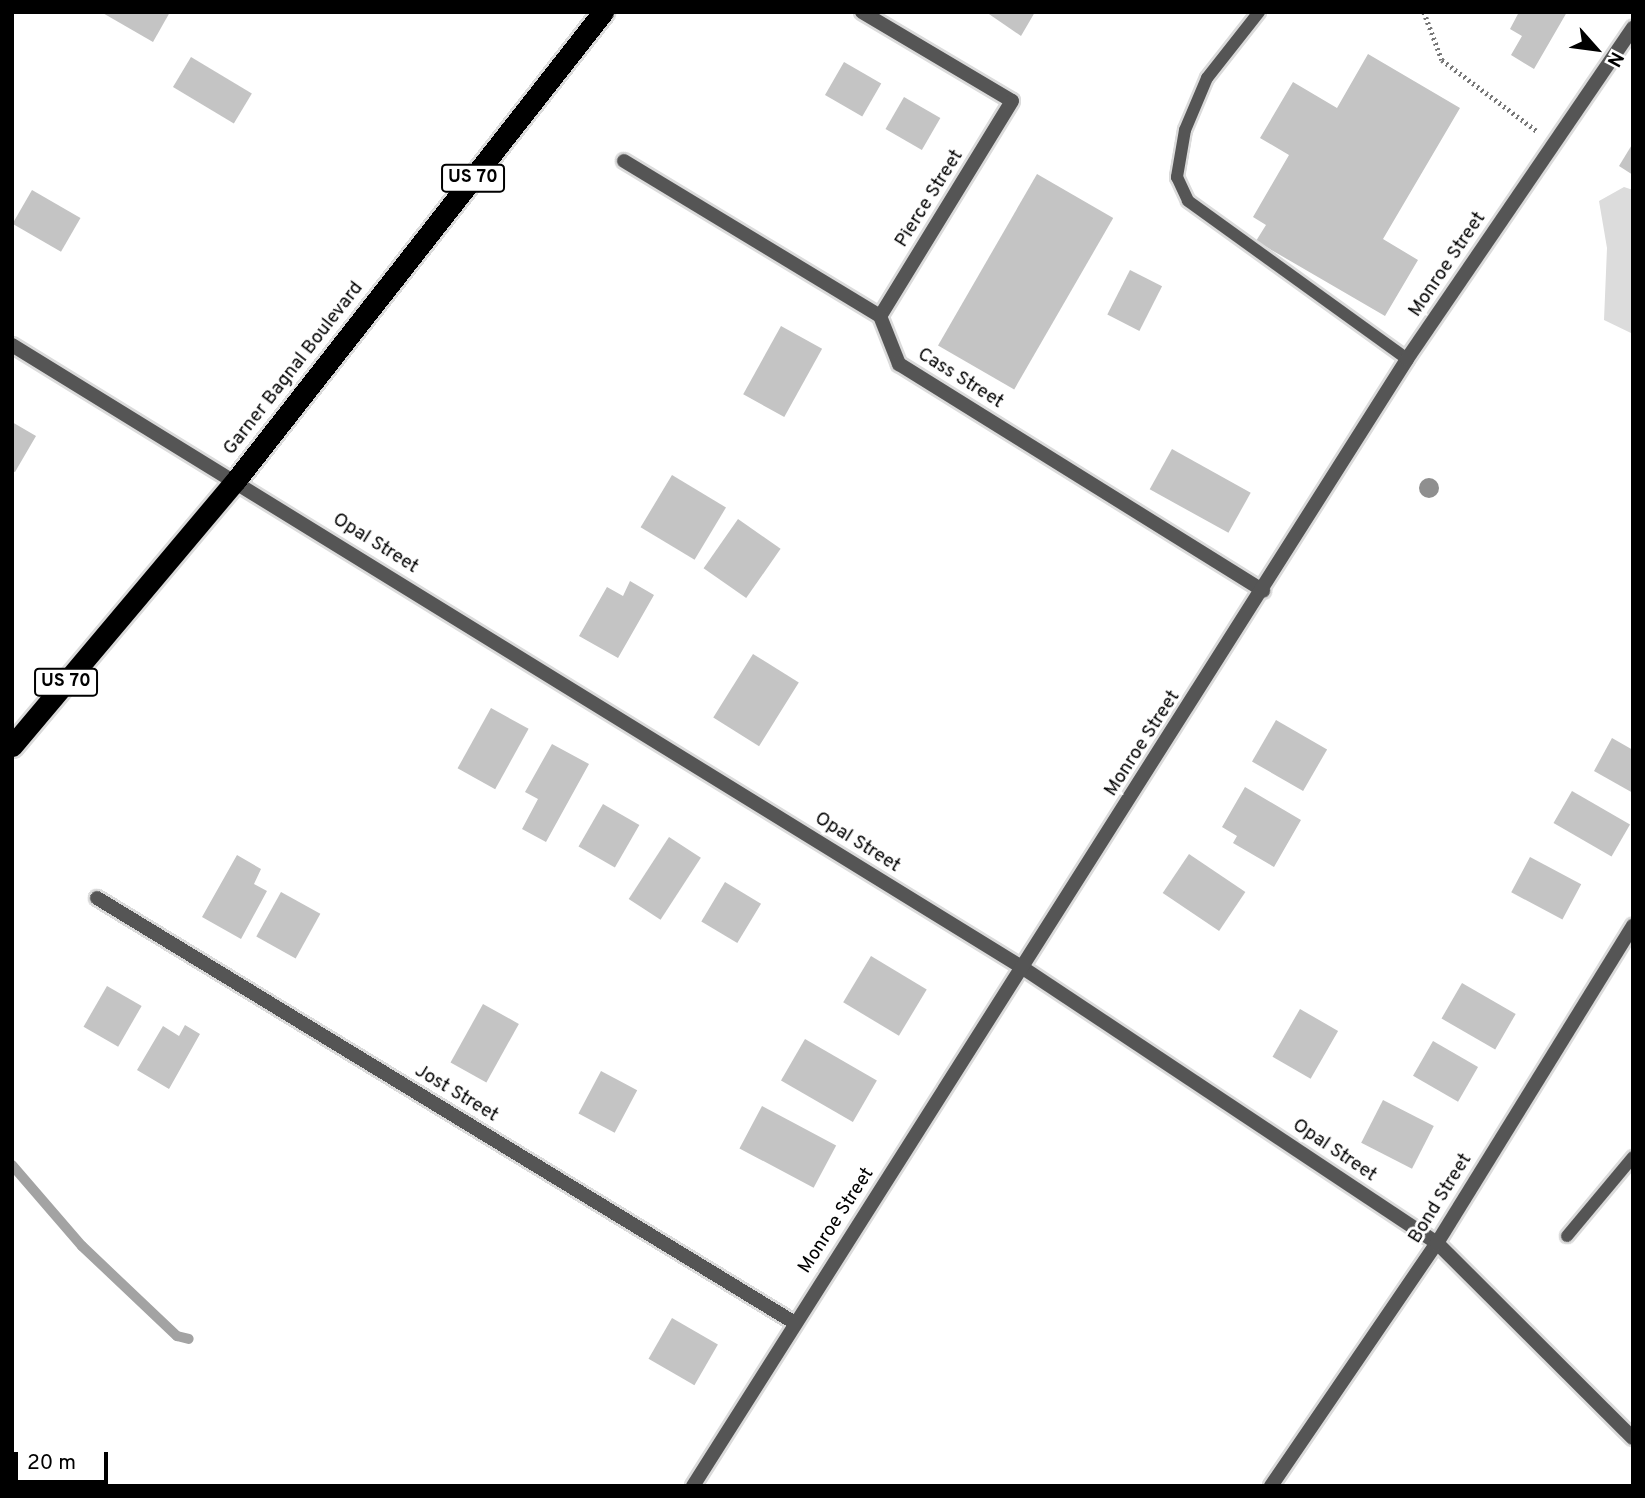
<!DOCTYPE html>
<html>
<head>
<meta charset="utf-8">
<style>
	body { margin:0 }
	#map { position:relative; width:1645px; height:1498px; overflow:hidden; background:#fff; font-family:Overpass,sans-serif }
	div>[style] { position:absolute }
	.green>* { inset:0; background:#dcdcdc }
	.stream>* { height:10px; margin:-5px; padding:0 5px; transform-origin:5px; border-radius:5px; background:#a3a3a3 }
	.building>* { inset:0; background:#c4c4c4; transform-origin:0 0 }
	.path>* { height:4.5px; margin-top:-2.25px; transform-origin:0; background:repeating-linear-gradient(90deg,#777 0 2px,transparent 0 5.5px) }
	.roads { filter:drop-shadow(2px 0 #dbdbdb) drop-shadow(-2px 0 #dbdbdb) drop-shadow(0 2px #dbdbdb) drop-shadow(0 -2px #dbdbdb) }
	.lane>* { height:12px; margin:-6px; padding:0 6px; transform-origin:6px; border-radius:6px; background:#555 }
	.street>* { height:14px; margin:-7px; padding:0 7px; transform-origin:7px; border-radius:7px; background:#555 }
	.highway>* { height:21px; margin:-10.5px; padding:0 10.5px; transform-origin:10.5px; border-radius:10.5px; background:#000 }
	.trees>* { width:20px; height:20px; margin:-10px; border-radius:50%; background:#8f8f8f }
	span { translate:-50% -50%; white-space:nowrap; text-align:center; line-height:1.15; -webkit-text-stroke:6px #fff; paint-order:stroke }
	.shield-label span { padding:2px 5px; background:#fff; border:2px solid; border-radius:5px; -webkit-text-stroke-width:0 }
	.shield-label { font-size:18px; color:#000; font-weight:700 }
	.street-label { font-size:19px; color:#000 }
	.frame { position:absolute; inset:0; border:14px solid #000; pointer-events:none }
	.north { position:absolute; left:1561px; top:14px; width:70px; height:70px; -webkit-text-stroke:5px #fff; paint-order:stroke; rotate:118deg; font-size:19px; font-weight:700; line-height:28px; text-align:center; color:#000 }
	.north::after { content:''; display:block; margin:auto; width:24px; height:32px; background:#000; clip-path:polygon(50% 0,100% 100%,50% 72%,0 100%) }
	.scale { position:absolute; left:14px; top:1452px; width:94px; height:32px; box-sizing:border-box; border:4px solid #000; border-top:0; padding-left:9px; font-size:21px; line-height:24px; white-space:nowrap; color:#000; -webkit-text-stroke:5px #fff; paint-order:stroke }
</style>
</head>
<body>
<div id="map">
	<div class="green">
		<i style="clip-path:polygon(1624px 187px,1633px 190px,1633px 334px,1604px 320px,1607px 248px,1599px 201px)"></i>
	</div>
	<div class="stream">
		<i style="left:12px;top:1165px;width:107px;rotate:49.2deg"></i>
		<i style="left:82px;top:1246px;width:131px;rotate:43.5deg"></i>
		<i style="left:177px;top:1336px;width:12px;rotate:14deg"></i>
	</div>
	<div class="building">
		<i style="clip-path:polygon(101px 12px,170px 12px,153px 42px)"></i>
		<i style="clip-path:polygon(986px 12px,1035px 12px,1021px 36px)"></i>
		<i style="clip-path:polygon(1519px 12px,1567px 12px,1534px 69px,1511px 55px,1522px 36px,1510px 29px)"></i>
		<i style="clip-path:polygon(1368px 54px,1460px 108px,1383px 239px,1418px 260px,1385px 316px,1256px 241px,1266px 225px,1253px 217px,1289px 155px,1260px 138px,1293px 82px,1337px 108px)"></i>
		<i style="left:191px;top:57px;width:71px;height:35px;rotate:31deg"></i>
		<i style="left:844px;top:62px;width:43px;height:38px;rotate:30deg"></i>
		<i style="left:904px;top:97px;width:42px;height:37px;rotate:30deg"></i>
		<i style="clip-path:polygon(1633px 143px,1633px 175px,1619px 166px)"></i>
		<i style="left:1037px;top:174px;width:88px;height:198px;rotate:30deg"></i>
		<i style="left:32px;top:190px;width:56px;height:39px;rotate:30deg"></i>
		<i style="left:1130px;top:270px;width:36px;height:50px;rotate:27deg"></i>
		<i style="left:781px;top:326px;width:47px;height:78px;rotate:29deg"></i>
		<i style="clip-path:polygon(12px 422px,36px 436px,15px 472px,12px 471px)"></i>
		<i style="left:1172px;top:449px;width:90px;height:46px;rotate:29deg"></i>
		<i style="left:672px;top:475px;width:63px;height:61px;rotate:31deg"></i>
		<i style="left:738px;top:519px;width:52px;height:60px;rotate:35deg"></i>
		<i style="clip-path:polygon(630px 581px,654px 595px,618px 658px,579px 636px,607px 587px,623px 596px)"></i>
		<i style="left:753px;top:654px;width:54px;height:75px;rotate:32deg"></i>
		<i style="left:491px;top:708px;width:43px;height:69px;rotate:29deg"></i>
		<i style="left:1276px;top:720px;width:59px;height:48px;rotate:30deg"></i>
		<i style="clip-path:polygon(1612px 738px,1633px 750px,1633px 793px,1594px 771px)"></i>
		<i style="clip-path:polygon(552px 744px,589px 764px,546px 842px,522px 829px,538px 799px,525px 792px)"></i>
		<i style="clip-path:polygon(1245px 787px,1301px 820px,1274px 867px,1233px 843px,1237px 836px,1222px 827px)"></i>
		<i style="left:1572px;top:791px;width:67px;height:37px;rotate:30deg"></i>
		<i style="left:603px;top:804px;width:42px;height:49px;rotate:30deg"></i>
		<i style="left:669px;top:837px;width:38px;height:74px;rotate:33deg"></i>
		<i style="left:1189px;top:854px;width:68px;height:47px;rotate:34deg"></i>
		<i style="clip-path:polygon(237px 855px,261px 869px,254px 884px,267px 891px,241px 939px,202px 917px)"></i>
		<i style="left:1530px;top:857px;width:58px;height:40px;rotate:28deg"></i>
		<i style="left:725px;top:882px;width:42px;height:46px;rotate:31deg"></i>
		<i style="left:281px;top:892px;width:45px;height:51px;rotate:29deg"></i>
		<i style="left:871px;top:956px;width:65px;height:54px;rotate:31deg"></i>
		<i style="left:1462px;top:983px;width:62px;height:41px;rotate:30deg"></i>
		<i style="left:107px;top:986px;width:40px;height:47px;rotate:30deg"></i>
		<i style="left:483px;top:1004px;width:41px;height:67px;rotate:29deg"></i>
		<i style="left:1300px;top:1009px;width:44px;height:55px;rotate:30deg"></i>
		<i style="clip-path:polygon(185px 1025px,200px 1034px,169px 1089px,137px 1070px,163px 1026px,179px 1036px)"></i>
		<i style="left:805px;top:1039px;width:83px;height:48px;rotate:30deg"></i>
		<i style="left:1433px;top:1041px;width:52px;height:40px;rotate:30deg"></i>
		<i style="left:601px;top:1071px;width:41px;height:48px;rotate:28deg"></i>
		<i style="left:1383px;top:1100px;width:57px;height:48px;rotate:27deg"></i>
		<i style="left:762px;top:1106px;width:84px;height:48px;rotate:28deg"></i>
		<i style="left:672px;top:1318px;width:53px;height:47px;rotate:30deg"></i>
	</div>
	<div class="path">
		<i style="left:1424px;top:12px;width:51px;rotate:69.4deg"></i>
		<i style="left:1442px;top:60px;width:119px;rotate:36.8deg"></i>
	</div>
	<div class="roads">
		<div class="lane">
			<i style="left:1259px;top:12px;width:84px;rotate:128.2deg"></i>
			<i style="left:1207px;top:78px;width:56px;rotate:112.9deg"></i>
			<i style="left:1185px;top:130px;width:48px;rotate:99.7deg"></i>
			<i style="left:1177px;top:177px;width:26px;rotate:65deg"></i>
			<i style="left:1188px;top:201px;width:270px;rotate:35.8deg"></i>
			<i style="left:1567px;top:1236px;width:103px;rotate:-50.1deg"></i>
		</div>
		<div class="street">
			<i style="left:862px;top:12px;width:174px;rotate:30.7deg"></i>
			<i style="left:1012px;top:101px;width:252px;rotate:121.5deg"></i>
			<i style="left:624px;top:161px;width:299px;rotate:31.2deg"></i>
			<i style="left:880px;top:316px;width:52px;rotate:68.4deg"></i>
			<i style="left:899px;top:364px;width:429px;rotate:31.9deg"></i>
			<i style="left:12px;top:345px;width:1188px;rotate:31.64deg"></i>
			<i style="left:1023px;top:968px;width:497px;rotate:33.6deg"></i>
			<i style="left:1437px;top:1243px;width:276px;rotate:44.9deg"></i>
			<i style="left:97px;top:898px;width:817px;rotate:31.34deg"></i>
			<i style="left:693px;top:1486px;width:1334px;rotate:-57.64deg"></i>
			<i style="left:1407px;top:359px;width:401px;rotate:-55.7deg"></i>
			<i style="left:1271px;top:1486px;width:294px;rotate:-55.7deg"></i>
			<i style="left:1437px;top:1243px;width:373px;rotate:-58.3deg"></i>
		</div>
		<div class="highway">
			<i style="left:12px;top:746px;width:348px;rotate:-49.9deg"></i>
			<i style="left:236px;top:480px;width:595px;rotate:-51.9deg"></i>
		</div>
	</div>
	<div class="trees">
		<i style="left:1429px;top:488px"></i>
	</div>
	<div class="shield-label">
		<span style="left:473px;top:178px">US 70</span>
		<span style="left:66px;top:682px">US 70</span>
	</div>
	<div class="street-label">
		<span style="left:930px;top:199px;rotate:-58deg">Pierce Street</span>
		<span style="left:1448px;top:265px;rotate:-56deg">Monroe Street</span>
		<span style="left:294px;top:369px;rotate:-52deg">Garner Bagnal Boulevard</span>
		<span style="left:960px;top:379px;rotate:32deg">Cass Street</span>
		<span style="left:375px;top:544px;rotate:32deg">Opal Street</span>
		<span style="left:1143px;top:744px;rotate:-57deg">Monroe Street</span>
		<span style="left:857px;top:843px;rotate:32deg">Opal Street</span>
		<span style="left:456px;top:1094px;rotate:31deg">Jost Street</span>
		<span style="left:1334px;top:1151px;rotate:34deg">Opal Street</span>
		<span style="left:1441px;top:1199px;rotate:-58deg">Bond Street</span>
		<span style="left:837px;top:1221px;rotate:-57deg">Monroe Street</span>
	</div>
	<div class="frame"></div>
	<div class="north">N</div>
	<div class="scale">20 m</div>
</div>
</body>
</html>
